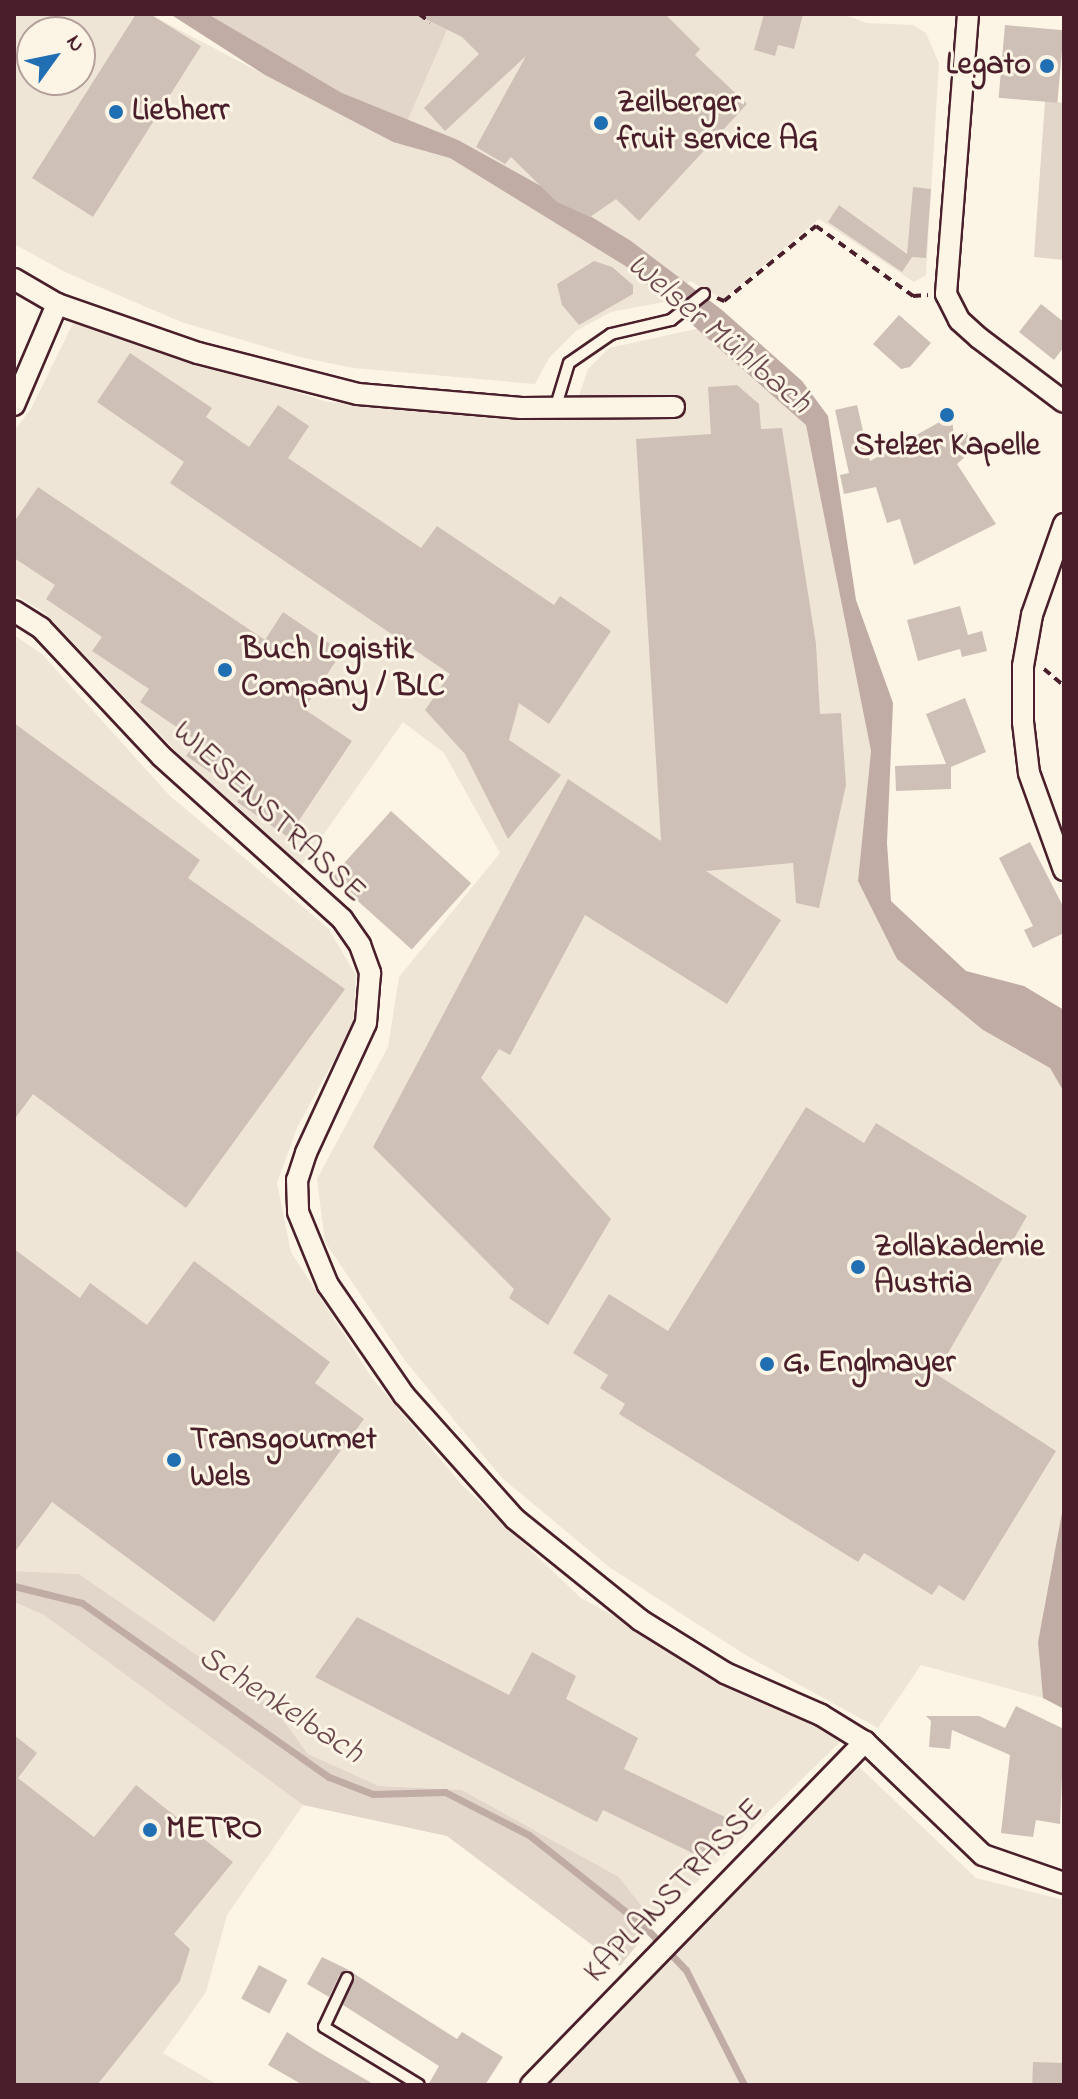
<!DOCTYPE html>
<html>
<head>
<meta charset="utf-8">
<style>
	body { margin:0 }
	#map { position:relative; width:1078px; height:2099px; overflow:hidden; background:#fcf5e5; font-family:"Indie Flower",sans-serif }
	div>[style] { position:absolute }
	.built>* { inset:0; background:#eee5d7 }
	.green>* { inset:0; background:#e2d5ca }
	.water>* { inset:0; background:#c0aca5 }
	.stream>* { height:7px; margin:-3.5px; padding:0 3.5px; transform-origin:3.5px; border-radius:3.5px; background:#c0aca5 }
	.building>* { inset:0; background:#cfc0b7; transform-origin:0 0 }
	.path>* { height:4px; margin-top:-2px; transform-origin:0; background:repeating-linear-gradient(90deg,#4a1f2b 0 8px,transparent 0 14px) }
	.roads { filter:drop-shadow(2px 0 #4a1f2b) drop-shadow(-2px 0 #4a1f2b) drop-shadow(0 2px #4a1f2b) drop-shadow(0 -2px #4a1f2b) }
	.service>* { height:10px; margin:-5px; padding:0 5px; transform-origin:5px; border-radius:5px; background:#fcf5e5 }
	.minor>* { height:20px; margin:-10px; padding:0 10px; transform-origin:10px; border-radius:10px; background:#fcf5e5 }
	.dots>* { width:22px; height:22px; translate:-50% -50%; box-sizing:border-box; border:4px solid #fcf5e5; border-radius:50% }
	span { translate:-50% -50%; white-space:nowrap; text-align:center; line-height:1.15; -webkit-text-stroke:6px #fcf5e5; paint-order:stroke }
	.poi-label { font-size:32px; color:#4a1f2b; font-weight:700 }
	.right { translate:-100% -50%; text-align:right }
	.left { translate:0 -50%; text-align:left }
	.street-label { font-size:32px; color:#4a1f2b }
	.water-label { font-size:34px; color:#6d4950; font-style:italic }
	.frame { position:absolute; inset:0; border:16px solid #4a1f2b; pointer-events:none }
	.north { position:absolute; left:16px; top:16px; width:80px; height:80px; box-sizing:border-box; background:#fcf5e5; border:2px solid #b59f9b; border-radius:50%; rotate:57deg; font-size:22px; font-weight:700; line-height:32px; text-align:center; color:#4a1f2b }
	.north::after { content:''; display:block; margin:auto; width:28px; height:36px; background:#1f6fb2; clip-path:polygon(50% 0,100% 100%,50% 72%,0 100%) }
</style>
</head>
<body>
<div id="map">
	<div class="built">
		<i style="clip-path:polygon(evenodd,14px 14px,149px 14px,393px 142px,458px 140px,407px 122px,454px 14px,842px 14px,867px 23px,913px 25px,926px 33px,939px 63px,926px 275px,914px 282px,819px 219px,723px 299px,690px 281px,669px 301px,611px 312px,576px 331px,549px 358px,535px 384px,353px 368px,300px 357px,181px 322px,67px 273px,14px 244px,14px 14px,32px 32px,80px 32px,80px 80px,32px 80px,32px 32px)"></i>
		<i style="clip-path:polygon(73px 323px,328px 402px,571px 419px,588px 369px,609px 348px,700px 328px,806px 425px,871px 751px,858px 881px,983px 1030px,1050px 1068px,1064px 1092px,1064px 1502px,1038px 1642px,1043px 1698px,921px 1665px,878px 1728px,747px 1656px,609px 1567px,502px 1478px,406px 1362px,325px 1242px,317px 1179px,388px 1047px,399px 977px,500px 853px,444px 753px,403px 722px,302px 865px,225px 803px,45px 613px,14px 594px,14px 431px,31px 409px)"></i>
		<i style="clip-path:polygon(14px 635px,42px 654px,170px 796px,328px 928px,356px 975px,353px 1025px,297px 1128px,277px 1183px,291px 1252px,372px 1378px,462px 1485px,581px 1598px,841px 1741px,655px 1923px,619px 1877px,462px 1790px,379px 1786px,308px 1754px,273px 1708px,79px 1574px,14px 1571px)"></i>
		<i style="clip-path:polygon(14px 1602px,44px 1615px,303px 1805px,227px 1915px,206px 1992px,163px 2053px,218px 2085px,14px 2085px)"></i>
		<i style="clip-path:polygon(854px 1762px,976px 1878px,1064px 1900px,1064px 2085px,535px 2085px,636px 1993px)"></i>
	</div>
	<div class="green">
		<i style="clip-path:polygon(208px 14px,454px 14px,407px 122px,342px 93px)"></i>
		<i style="clip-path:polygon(1045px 101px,1064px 103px,1064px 260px,1034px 257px)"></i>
		<i style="clip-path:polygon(14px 1571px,79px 1574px,274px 1708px,308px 1754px,379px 1786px,462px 1790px,619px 1877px,655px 1923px,620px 1966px,447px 1836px,303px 1805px,44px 1615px,14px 1602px)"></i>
	</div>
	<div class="water">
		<i style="clip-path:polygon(170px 14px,208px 14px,342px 93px,458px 140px,541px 186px,631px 241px,722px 310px,802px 381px,828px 416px,856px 600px,893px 703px,887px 843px,891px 901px,966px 971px,1024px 986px,1064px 1010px,1064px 1092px,1050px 1068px,983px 1030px,897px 959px,858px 881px,871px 751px,806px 425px,627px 267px,450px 158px,393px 142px,265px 75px)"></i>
		<i style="clip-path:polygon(1064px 1502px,1064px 1709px,1043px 1698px,1038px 1642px)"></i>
	</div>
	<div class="stream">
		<i style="left:14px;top:1586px;width:70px;rotate:14deg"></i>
		<i style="left:82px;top:1603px;width:302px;rotate:35.2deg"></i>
		<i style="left:329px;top:1777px;width:47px;rotate:21.1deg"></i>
		<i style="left:373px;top:1794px;width:72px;rotate:-1.6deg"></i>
		<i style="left:445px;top:1792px;width:94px;rotate:27.1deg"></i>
		<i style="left:529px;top:1835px;width:148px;rotate:38.4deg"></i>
		<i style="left:645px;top:1927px;width:59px;rotate:46.4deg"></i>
		<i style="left:686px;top:1970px;width:129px;rotate:63.2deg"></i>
	</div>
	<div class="building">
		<i style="clip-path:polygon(136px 14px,150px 14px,201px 46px,93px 217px,32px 178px)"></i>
		<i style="clip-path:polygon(416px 14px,665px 14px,700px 49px,695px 55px,747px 104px,639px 221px,616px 199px,590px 217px,557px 202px,511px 157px,505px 164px,476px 147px,526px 56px,445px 131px,424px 108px,479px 54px,462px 37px)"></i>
		<i style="clip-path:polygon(764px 14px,803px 14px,794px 49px,778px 45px,775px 56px,754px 50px)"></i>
		<i style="left:1005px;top:25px;width:59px;height:73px;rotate:5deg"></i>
		<i style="clip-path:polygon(913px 187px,931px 189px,926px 258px,912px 257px,902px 272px,828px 222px,839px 205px,907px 254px)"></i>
		<i style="clip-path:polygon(594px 261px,612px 267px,633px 285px,633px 294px,579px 325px,562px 305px,557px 284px)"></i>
		<i style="clip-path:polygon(1041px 304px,1064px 322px,1064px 347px,1054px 360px,1019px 332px)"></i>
		<i style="clip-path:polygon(899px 315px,931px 343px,910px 367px,901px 369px,873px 344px)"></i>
		<i style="clip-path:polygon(130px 353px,212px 408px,206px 417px,249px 447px,278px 405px,309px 426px,288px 458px,421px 548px,437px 526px,554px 605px,560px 596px,611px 631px,549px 724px,519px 703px,509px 740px,561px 775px,508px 839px,465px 754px,425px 710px,450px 674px,170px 483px,184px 462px,97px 402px)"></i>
		<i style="clip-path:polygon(737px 385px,759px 404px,761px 429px,782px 428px,816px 644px,820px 714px,841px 713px,846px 785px,819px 908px,796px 903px,793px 863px,706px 871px,781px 920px,727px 1004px,585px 915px,510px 1055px,499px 1049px,481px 1078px,611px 1219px,548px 1325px,509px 1298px,514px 1289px,373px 1147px,568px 779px,661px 841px,636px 439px,711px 434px,708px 387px)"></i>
		<i style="clip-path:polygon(857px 405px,870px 461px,952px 415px,954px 440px,964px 431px,977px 446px,957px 464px,996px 524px,914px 565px,900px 519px,887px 523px,876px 487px,844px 494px,840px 475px,849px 473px,835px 410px)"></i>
		<i style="clip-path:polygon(38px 487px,265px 640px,283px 612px,342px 652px,304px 709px,352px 741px,288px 837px,237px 802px,243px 794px,186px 756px,197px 741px,140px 702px,149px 689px,92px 651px,102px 637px,46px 599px,55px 585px,14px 558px,14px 522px)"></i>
		<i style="clip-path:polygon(960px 606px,968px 635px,982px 631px,987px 651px,962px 657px,960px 649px,918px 661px,907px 620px)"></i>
		<i style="clip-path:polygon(965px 698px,986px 752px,951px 767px,951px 789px,896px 791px,895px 766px,946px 764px,926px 714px)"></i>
		<i style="clip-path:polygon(14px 723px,200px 860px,188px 878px,345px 989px,186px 1208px,33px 1094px,14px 1120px)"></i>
		<i style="left:391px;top:811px;width:108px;height:89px;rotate:42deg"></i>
		<i style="clip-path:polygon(1030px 842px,1064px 908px,1064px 933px,1033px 948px,1024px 930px,1033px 926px,999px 858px)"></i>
		<i style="clip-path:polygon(806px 1107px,864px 1143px,876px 1123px,1027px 1216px,936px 1374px,1056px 1451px,964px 1601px,939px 1585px,932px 1595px,864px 1553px,858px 1562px,619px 1414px,625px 1404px,600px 1388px,608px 1375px,573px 1353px,609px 1294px,668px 1331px)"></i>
		<i style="clip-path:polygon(14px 1249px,80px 1298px,90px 1283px,147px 1325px,194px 1261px,330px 1362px,315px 1383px,364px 1419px,214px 1622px,52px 1502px,14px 1553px)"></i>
		<i style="clip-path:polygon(357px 1617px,509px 1695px,532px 1652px,576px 1676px,566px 1699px,638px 1738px,624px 1769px,727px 1818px,707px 1860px,603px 1810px,597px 1822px,315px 1677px)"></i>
		<i style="clip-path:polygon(1016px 1706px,1064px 1729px,1060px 1824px,1036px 1820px,1033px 1837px,1001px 1833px,1010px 1755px,952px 1730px,950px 1749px,929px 1747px,931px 1721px,926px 1716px,979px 1716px,1005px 1728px)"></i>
		<i style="clip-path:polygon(14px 1735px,37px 1753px,18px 1778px,94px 1837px,136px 1785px,233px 1862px,174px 1934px,190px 1949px,180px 1981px,97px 2085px,14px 2085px)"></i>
		<i style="clip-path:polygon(322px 1957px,349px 1970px,340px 1974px,329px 1997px,307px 1984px)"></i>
		<i style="left:259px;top:1965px;width:32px;height:38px;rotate:28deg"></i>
		<i style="clip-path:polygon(353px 1973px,457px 2039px,462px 2032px,503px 2057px,485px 2085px,428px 2085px,439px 2066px,343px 2005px)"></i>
		<i style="clip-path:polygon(287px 2032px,315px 2050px,375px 2085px,303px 2085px,268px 2065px)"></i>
		<i style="left:1033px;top:2062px;width:31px;height:23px;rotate:2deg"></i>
	</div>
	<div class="path">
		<i style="left:419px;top:14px;width:14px;rotate:36deg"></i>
		<i style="left:717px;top:298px;width:8px;rotate:23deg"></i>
		<i style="left:724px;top:301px;width:119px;rotate:-39.2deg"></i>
		<i style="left:816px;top:226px;width:120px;rotate:35.8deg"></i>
		<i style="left:913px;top:296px;width:15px;rotate:-4deg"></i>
		<i style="left:1044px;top:669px;width:26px;rotate:40deg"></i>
	</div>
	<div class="roads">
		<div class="service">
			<i style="left:555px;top:409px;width:48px;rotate:-73.1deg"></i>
			<i style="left:569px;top:363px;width:51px;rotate:-34.6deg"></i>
			<i style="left:611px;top:334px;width:62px;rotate:-13.1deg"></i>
			<i style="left:671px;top:320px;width:42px;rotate:-38.2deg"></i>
			<i style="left:347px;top:1978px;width:54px;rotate:115.1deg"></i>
			<i style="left:324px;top:2027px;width:111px;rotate:31.4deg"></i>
		</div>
		<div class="minor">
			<i style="left:968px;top:14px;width:281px;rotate:94.5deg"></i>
			<i style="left:946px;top:294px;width:29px;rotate:63deg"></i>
			<i style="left:959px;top:320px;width:27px;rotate:42deg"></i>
			<i style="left:979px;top:338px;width:106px;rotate:37deg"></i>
			<i style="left:14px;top:279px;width:50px;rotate:30.2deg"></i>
			<i style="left:57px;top:304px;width:149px;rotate:19.2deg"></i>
			<i style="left:198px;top:353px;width:165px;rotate:14.4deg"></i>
			<i style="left:358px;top:394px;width:164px;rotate:4.9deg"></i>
			<i style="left:521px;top:408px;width:153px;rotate:-0.4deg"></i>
			<i style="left:14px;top:405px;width:110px;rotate:-66.9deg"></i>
			<i style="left:1064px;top:524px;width:96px;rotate:109.4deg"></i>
			<i style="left:1032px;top:615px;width:52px;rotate:100deg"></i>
			<i style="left:1023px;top:666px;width:56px;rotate:90deg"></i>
			<i style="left:1023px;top:722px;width:51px;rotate:83.3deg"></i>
			<i style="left:1029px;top:773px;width:103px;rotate:70.2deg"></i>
			<i style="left:14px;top:611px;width:32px;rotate:32deg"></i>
			<i style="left:41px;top:628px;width:175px;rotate:46.8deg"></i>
			<i style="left:161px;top:756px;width:244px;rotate:42deg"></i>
			<i style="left:342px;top:919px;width:32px;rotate:55deg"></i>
			<i style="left:360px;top:945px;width:30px;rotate:70deg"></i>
			<i style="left:370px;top:973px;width:50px;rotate:94.6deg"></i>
			<i style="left:366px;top:1023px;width:143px;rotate:114.8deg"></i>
			<i style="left:306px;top:1153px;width:28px;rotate:108deg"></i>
			<i style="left:297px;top:1180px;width:32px;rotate:88deg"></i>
			<i style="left:298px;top:1212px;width:79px;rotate:67.7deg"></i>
			<i style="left:328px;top:1285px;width:134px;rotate:55.4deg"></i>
			<i style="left:404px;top:1395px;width:166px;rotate:48.2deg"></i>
			<i style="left:515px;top:1519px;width:161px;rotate:38.9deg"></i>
			<i style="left:640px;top:1620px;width:100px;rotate:31.9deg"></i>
			<i style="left:725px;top:1673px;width:105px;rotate:23.6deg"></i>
			<i style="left:821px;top:1715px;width:52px;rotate:31.5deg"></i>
			<i style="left:865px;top:1742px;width:163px;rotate:43.8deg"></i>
			<i style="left:983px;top:1855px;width:86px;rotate:19.1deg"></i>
			<i style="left:531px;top:2085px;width:479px;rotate:-45.8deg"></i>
		</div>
	</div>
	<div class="dots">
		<i style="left:1047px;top:66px;background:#1f6fb2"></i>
		<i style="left:116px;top:112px;background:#1f6fb2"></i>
		<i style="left:601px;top:123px;background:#1f6fb2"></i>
		<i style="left:947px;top:415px;background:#1f6fb2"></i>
		<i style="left:225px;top:670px;background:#1f6fb2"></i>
		<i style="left:858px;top:1267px;background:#1f6fb2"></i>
		<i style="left:767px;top:1364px;background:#1f6fb2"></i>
		<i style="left:174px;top:1460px;background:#1f6fb2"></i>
		<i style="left:150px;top:1830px;background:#1f6fb2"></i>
	</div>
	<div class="poi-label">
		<span class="right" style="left:1031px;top:66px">Legato</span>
		<span class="left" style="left:617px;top:123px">Zeilberger<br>fruit service AG</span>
		<span class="left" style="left:132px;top:112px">Liebherr</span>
		<span style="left:947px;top:447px">Stelzer Kapelle</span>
		<span class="left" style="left:241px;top:670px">Buch Logistik<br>Company / BLC</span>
		<span class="left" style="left:874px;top:1267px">Zollakademie<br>Austria</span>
		<span class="left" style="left:783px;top:1364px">G. Englmayer</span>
		<span class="left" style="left:190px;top:1460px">Transgourmet<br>Wels</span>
		<span class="left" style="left:166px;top:1830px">METRO</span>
	</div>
	<div class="street-label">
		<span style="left:268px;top:813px;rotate:43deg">WIESENSTRASSE</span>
		<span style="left:675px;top:1892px;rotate:-46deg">KAPLANSTRASSE</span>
	</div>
	<div class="water-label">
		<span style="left:718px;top:335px;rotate:40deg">Welser Mühlbach</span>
		<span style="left:280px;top:1706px;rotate:33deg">Schenkelbach</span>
	</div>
	<div class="frame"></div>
	<div class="north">N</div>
</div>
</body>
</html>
